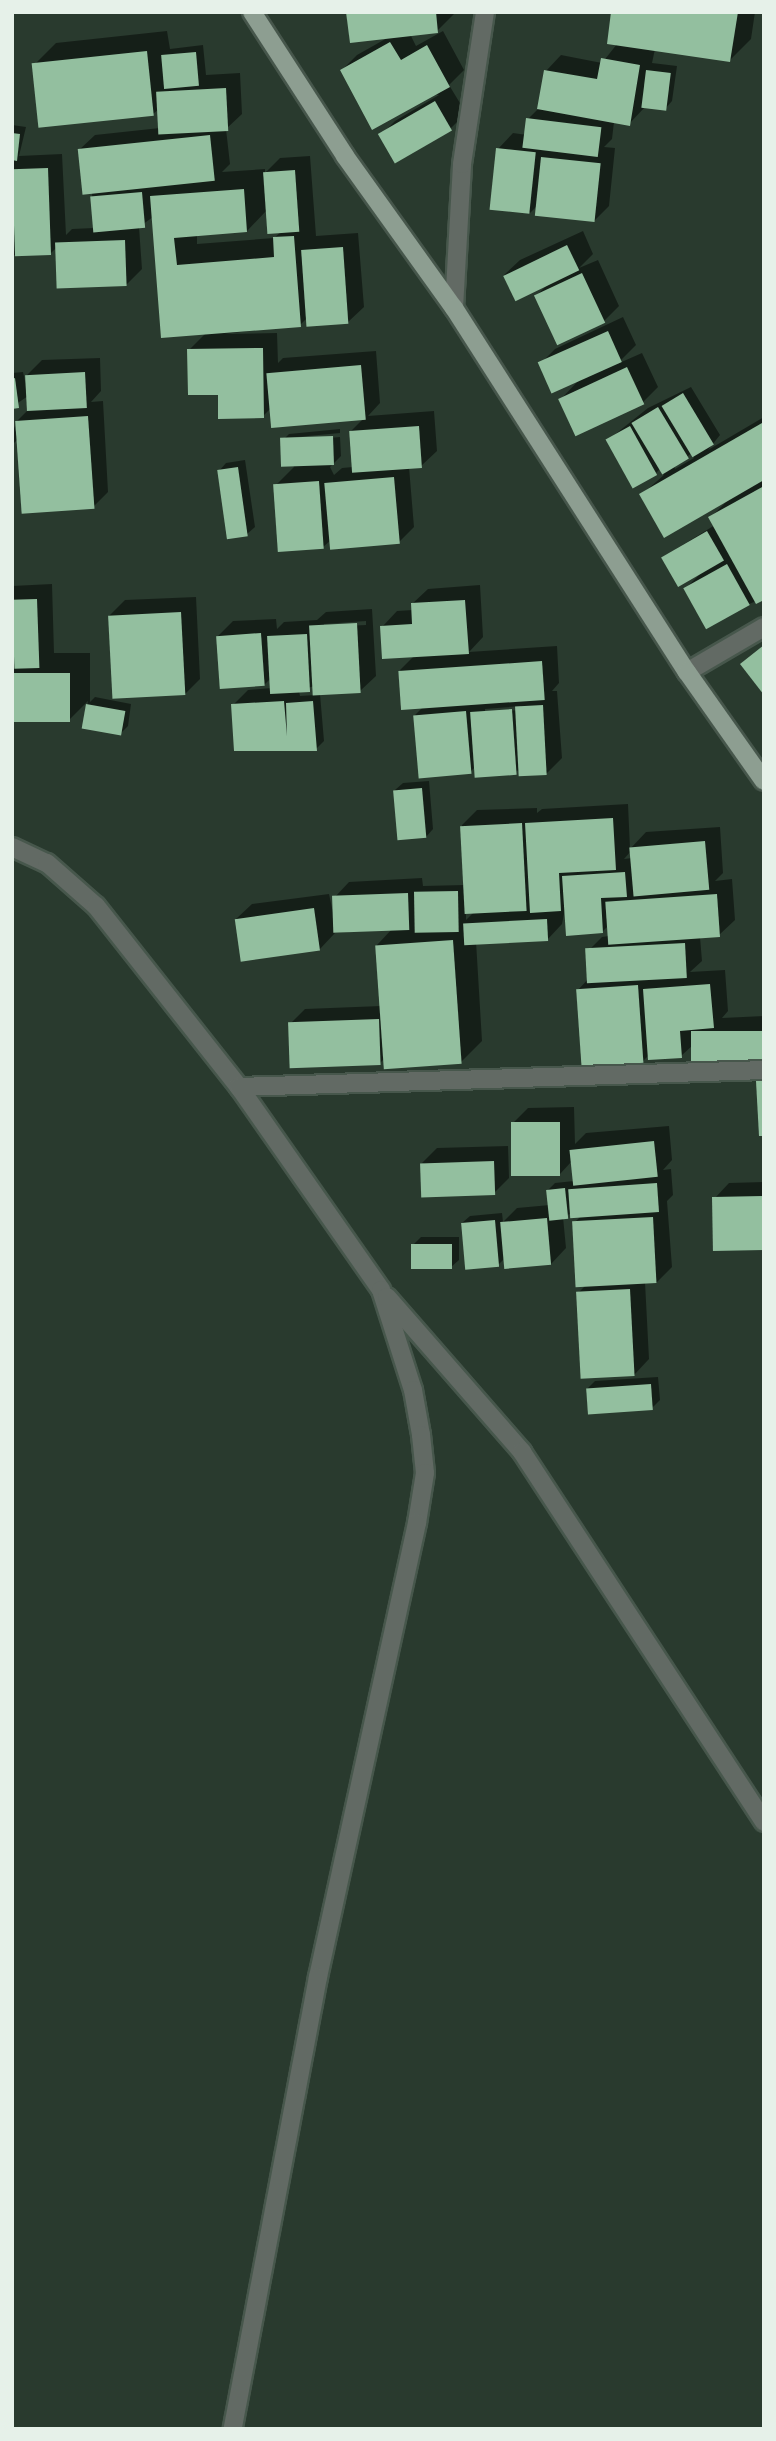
<!DOCTYPE html>
<html>
<head>
<meta charset="utf-8">
<style>
	body { margin:0 }
	#map { position:relative; width:776px; height:2441px; overflow:hidden; background:#293a2e; font-family:Helvetica,sans-serif }
	div>[style] { position:absolute }
	.shadow>* { inset:0; background:#0007 }
	.building>* { inset:0; background:#93bf9f; transform-origin:0 0 }
	.roads { filter:drop-shadow(2px 0 #47574c) drop-shadow(-2px 0 #47574c) drop-shadow(0 2px #47574c) drop-shadow(0 -2px #47574c) }
	.minor>* { height:18px; margin:-9px; padding:0 9px; transform-origin:9px; border-radius:9px; background:#626a64 }
	.major>* { height:18px; margin:-9px; padding:0 9px; transform-origin:9px; border-radius:9px; background:#8d9e91 }
	span { translate:-50% -50%; white-space:nowrap; text-align:center; line-height:1.15; -webkit-text-stroke:7px #1f3024; paint-order:stroke }
	.frame { position:absolute; inset:0; border:14px solid #e6f1e9; pointer-events:none }
</style>
</head>
<body>
<div id="map">
	<div class="shadow">
		<i style="clip-path:polygon(348px 12px,456px 12px,437px 31px,410px 34px,416px 46px,443px 31px,464px 70px,449px 85px,466px 113px,451px 128px,380px 136px,395px 121px,439px 95px,342px 70px,357px 55px,389px 37px)"></i>
		<i style="clip-path:polygon(613px 12px,755px 12px,751px 39px,730px 60px,655px 49px,652px 63px,677px 66px,672px 101px,665px 109px,645px 107px,629px 124px,614px 122px,612px 139px,604px 147px,615px 148px,609px 206px,594px 221px,538px 205px,530px 213px,498px 149px,513px 133px,527px 135px,528px 119px,539px 108px,546px 71px,561px 55px,602px 63px,617px 44px)"></i>
		<i style="clip-path:polygon(evenodd,167px 31px,170px 49px,203px 45px,206px 75px,240px 73px,242px 114px,226px 129px,230px 164px,222px 172px,265px 169px,265px 173px,280px 158px,310px 156px,316px 236px,358px 233px,364px 307px,348px 322px,307px 318px,300px 325px,224px 334px,277px 333px,278px 363px,283px 358px,376px 351px,380px 403px,368px 416px,434px 411px,437px 451px,421px 466px,409px 467px,414px 527px,399px 542px,331px 540px,323px 547px,275px 486px,294px 467px,282px 441px,289px 434px,340px 429px,340px 433px,287px 438px,287px 442px,340px 437px,341px 456px,330px 467px,334px 475px,342px 468px,353px 467px,351px 431px,363px 419px,270px 409px,263px 416px,219px 393px,189px 350px,206px 333px,153px 217px,139px 227px,142px 269px,127px 284px,57px 247px,50px 254px,12px 255px,12px 125px,26px 127px,19px 156px,62px 154px,66px 235px,72px 229px,94px 228px,92px 193px,79px 150px,95px 135px,160px 128px,159px 109px,153px 114px,34px 65px,56px 43px,167px 31px,267px 210px,282px 231px,274px 238px,197px 244px,197px 234px,247px 231px,267px 210px)"></i>
		<i style="clip-path:polygon(583px 231px,593px 254px,579px 268px,598px 260px,619px 306px,604px 321px,536px 296px,549px 283px,504px 275px,520px 260px)"></i>
		<i style="clip-path:polygon(623px 317px,636px 345px,617px 364px,642px 353px,658px 387px,643px 402px,560px 400px,579px 380px,540px 364px,555px 349px)"></i>
		<i style="clip-path:polygon(100px 358px,101px 391px,91px 402px,103px 401px,108px 492px,93px 507px,18px 439px,12px 445px,12px 420px,18px 438px,17px 421px,29px 409px,28px 396px,12px 407px,12px 373px,23px 372px,28px 394px,27px 375px,42px 360px)"></i>
		<i style="clip-path:polygon(evenodd,691px 387px,720px 435px,708px 450px,764px 417px,764px 598px,749px 604px,686px 588px,700px 574px,663px 557px,715px 525px,710px 518px,728px 500px,641px 495px,664px 475px,660px 469px,656px 473px,608px 440px,648px 408px,691px 387px,692px 453px,694px 458px,675px 469px,674px 466px,692px 453px)"></i>
		<i style="clip-path:polygon(245px 460px,255px 527px,247px 534px,219px 471px,226px 463px)"></i>
		<i style="clip-path:polygon(52px 584px,54px 653px,90px 653px,90px 702px,95px 697px,131px 704px,128px 726px,120px 734px,84px 727px,88px 701px,69px 720px,12px 720px,12px 586px)"></i>
		<i style="clip-path:polygon(evenodd,480px 585px,483px 637px,469px 652px,557px 646px,559px 683px,552px 691px,557px 691px,562px 758px,547px 773px,475px 767px,470px 772px,415px 715px,424px 706px,400px 670px,415px 655px,382px 627px,397px 611px,413px 610px,412px 604px,428px 589px,480px 585px,521px 706px,521px 710px,485px 712px,485px 709px,521px 706px)"></i>
		<i style="clip-path:polygon(196px 597px,200px 679px,185px 694px,109px 616px,125px 600px)"></i>
		<i style="clip-path:polygon(evenodd,372px 609px,376px 676px,360px 691px,320px 694px,324px 741px,316px 749px,290px 750px,233px 705px,248px 690px,272px 688px,271px 678px,264px 685px,218px 636px,233px 621px,276px 619px,277px 629px,284px 622px,317px 620px,326px 612px,372px 609px,366px 621px,366px 625px,324px 627px,324px 624px,366px 621px,372px 609px,314px 686px,315px 695px,300px 696px,299px 691px,314px 686px)"></i>
		<i style="clip-path:polygon(429px 781px,433px 829px,426px 837px,395px 790px,403px 783px)"></i>
		<i style="clip-path:polygon(evenodd,628px 804px,630px 849px,646px 832px,720px 827px,723px 873px,715px 881px,732px 879px,735px 920px,719px 935px,700px 937px,702px 961px,690px 972px,725px 970px,728px 1011px,722px 1018px,764px 1016px,764px 1063px,693px 1045px,681px 1056px,649px 1055px,643px 1061px,578px 990px,589px 978px,587px 952px,602px 937px,609px 936px,608px 926px,602px 932px,566px 904px,562px 924px,547px 940px,476px 941px,482px 1041px,461px 1062px,384px 1059px,380px 1063px,290px 1024px,305px 1009px,381px 1006px,377px 945px,392px 929px,335px 933px,319px 950px,236px 919px,252px 904px,329px 894px,337px 931px,334px 898px,349px 882px,422px 878px,423px 886px,464px 885px,462px 825px,477px 810px,537px 808px,537px 813px,542px 809px,628px 804px,631px 851px,632px 858px,624px 859px,631px 851px,628px 804px,466px 911px,475px 911px,466px 920px,466px 911px)"></i>
		<i style="clip-path:polygon(574px 1107px,575px 1144px,586px 1133px,669px 1126px,672px 1160px,663px 1170px,671px 1169px,673px 1195px,667px 1201px,672px 1267px,657px 1282px,645px 1282px,649px 1359px,634px 1375px,578px 1293px,585px 1286px,574px 1223px,581px 1216px,572px 1213px,563px 1217px,566px 1248px,551px 1264px,505px 1258px,498px 1265px,462px 1223px,470px 1216px,502px 1213px,503px 1222px,517px 1208px,550px 1205px,548px 1190px,555px 1183px,574px 1181px,572px 1161px,560px 1174px,513px 1123px,528px 1108px)"></i>
		<i style="clip-path:polygon(508px 1146px,509px 1178px,494px 1193px,422px 1163px,437px 1148px)"></i>
		<i style="clip-path:polygon(764px 1182px,764px 1248px,714px 1199px,729px 1183px)"></i>
		<i style="clip-path:polygon(421px 1237px,459px 1237px,459px 1260px,451px 1267px,413px 1245px)"></i>
		<i style="clip-path:polygon(658px 1377px,660px 1400px,652px 1408px,587px 1389px,595px 1381px)"></i>
	</div>
	<div class="building">
		<i style="clip-path:polygon(346px 12px,436px 12px,438px 33px,350px 43px)"></i>
		<i style="clip-path:polygon(611px 12px,738px 12px,730px 62px,607px 44px)"></i>
		<i style="clip-path:polygon(390px 42px,401px 60px,427px 45px,450px 87px,372px 130px,340px 70px)"></i>
		<i style="left:147px;top:51px;width:65px;height:116px;rotate:84deg"></i>
		<i style="left:196px;top:52px;width:34px;height:35px;rotate:85deg"></i>
		<i style="clip-path:polygon(601px 58px,640px 65px,630px 126px,537px 109px,544px 70px,597px 79px)"></i>
		<i style="left:646px;top:70px;width:25px;height:38px;rotate:7deg"></i>
		<i style="left:226px;top:88px;width:43px;height:70px;rotate:87deg"></i>
		<i style="left:435px;top:101px;width:34px;height:66px;rotate:60deg"></i>
		<i style="left:526px;top:118px;width:76px;height:30px;rotate:7deg"></i>
		<i style="clip-path:polygon(12px 133px,20px 134px,17px 161px,12px 160px)"></i>
		<i style="left:210px;top:135px;width:46px;height:133px;rotate:84deg"></i>
		<i style="left:496px;top:148px;width:40px;height:62px;rotate:6deg"></i>
		<i style="left:541px;top:157px;width:60px;height:59px;rotate:6deg"></i>
		<i style="left:48px;top:168px;width:87px;height:36px;rotate:88deg"></i>
		<i style="left:295px;top:170px;width:62px;height:32px;rotate:86deg"></i>
		<i style="clip-path:polygon(244px 189px,247px 232px,174px 238px,177px 265px,274px 257px,273px 237px,294px 236px,301px 327px,161px 338px,150px 196px)"></i>
		<i style="left:142px;top:192px;width:36px;height:52px;rotate:85deg"></i>
		<i style="left:125px;top:240px;width:46px;height:70px;rotate:88deg"></i>
		<i style="left:567px;top:245px;width:28px;height:71px;rotate:64deg"></i>
		<i style="left:343px;top:247px;width:77px;height:42px;rotate:86deg"></i>
		<i style="left:582px;top:273px;width:55px;height:53px;rotate:65deg"></i>
		<i style="left:608px;top:331px;width:34px;height:77px;rotate:66deg"></i>
		<i style="clip-path:polygon(263px 348px,264px 418px,218px 419px,218px 395px,188px 395px,187px 349px)"></i>
		<i style="left:361px;top:365px;width:55px;height:95px;rotate:85deg"></i>
		<i style="left:627px;top:367px;width:41px;height:76px;rotate:65deg"></i>
		<i style="left:85px;top:372px;width:36px;height:60px;rotate:87deg"></i>
		<i style="clip-path:polygon(15px 378px,19px 408px,12px 409px,12px 379px)"></i>
		<i style="left:683px;top:393px;width:60px;height:25px;rotate:59deg"></i>
		<i style="left:658px;top:407px;width:60px;height:31px;rotate:59deg"></i>
		<i style="left:88px;top:416px;width:93px;height:73px;rotate:86deg"></i>
		<i style="clip-path:polygon(762px 423px,764px 480px,664px 538px,639px 494px)"></i>
		<i style="left:419px;top:426px;width:42px;height:70px;rotate:86deg"></i>
		<i style="left:630px;top:426px;width:56px;height:28px;rotate:61deg"></i>
		<i style="left:333px;top:436px;width:29px;height:53px;rotate:88deg"></i>
		<i style="left:238px;top:467px;width:70px;height:21px;rotate:82deg"></i>
		<i style="left:394px;top:477px;width:67px;height:70px;rotate:85deg"></i>
		<i style="left:319px;top:481px;width:68px;height:46px;rotate:86deg"></i>
		<i style="clip-path:polygon(764px 486px,764px 600px,756px 604px,708px 517px)"></i>
		<i style="left:707px;top:531px;width:34px;height:53px;rotate:60deg"></i>
		<i style="left:727px;top:564px;width:47px;height:50px;rotate:61deg"></i>
		<i style="left:37px;top:599px;width:69px;height:25px;rotate:88deg"></i>
		<i style="clip-path:polygon(465px 600px,469px 654px,382px 659px,380px 626px,412px 624px,411px 603px)"></i>
		<i style="left:181px;top:612px;width:83px;height:73px;rotate:87deg"></i>
		<i style="left:357px;top:623px;width:70px;height:48px;rotate:87deg"></i>
		<i style="left:261px;top:633px;width:53px;height:45px;rotate:86deg"></i>
		<i style="left:307px;top:634px;width:58px;height:40px;rotate:87deg"></i>
		<i style="clip-path:polygon(764px 645px,764px 695px,740px 664px)"></i>
		<i style="left:542px;top:661px;width:39px;height:144px;rotate:86deg"></i>
		<i style="left:70px;top:673px;width:49px;height:58px;rotate:90deg"></i>
		<i style="clip-path:polygon(284px 701px,287px 736px,286px 703px,313px 701px,317px 751px,234px 751px,231px 704px)"></i>
		<i style="left:86px;top:704px;width:40px;height:25px;rotate:10deg"></i>
		<i style="left:543px;top:705px;width:70px;height:28px;rotate:87deg"></i>
		<i style="left:512px;top:709px;width:66px;height:42px;rotate:86deg"></i>
		<i style="left:466px;top:711px;width:63px;height:53px;rotate:85deg"></i>
		<i style="left:422px;top:788px;width:50px;height:29px;rotate:85deg"></i>
		<i style="clip-path:polygon(613px 818px,616px 870px,559px 873px,561px 911px,530px 913px,525px 823px)"></i>
		<i style="left:522px;top:823px;width:88px;height:62px;rotate:87deg"></i>
		<i style="left:705px;top:841px;width:49px;height:76px;rotate:85deg"></i>
		<i style="clip-path:polygon(625px 872px,627px 897px,601px 898px,603px 933px,566px 936px,562px 876px)"></i>
		<i style="left:458px;top:891px;width:41px;height:44px;rotate:89deg"></i>
		<i style="left:408px;top:893px;width:37px;height:76px;rotate:88deg"></i>
		<i style="left:717px;top:894px;width:43px;height:112px;rotate:86deg"></i>
		<i style="left:314px;top:908px;width:43px;height:80px;rotate:82deg"></i>
		<i style="left:547px;top:919px;width:22px;height:84px;rotate:87deg"></i>
		<i style="left:453px;top:940px;width:124px;height:78px;rotate:86deg"></i>
		<i style="left:685px;top:943px;width:35px;height:100px;rotate:87deg"></i>
		<i style="clip-path:polygon(710px 984px,714px 1028px,680px 1031px,682px 1058px,648px 1060px,643px 989px)"></i>
		<i style="left:638px;top:985px;width:78px;height:62px;rotate:86deg"></i>
		<i style="left:379px;top:1019px;width:46px;height:91px;rotate:88deg"></i>
		<i style="left:764px;top:1031px;width:34px;height:73px;rotate:90deg"></i>
		<i style="clip-path:polygon(756px 1081px,764px 1081px,764px 1136px,759px 1136px)"></i>
		<i style="left:511px;top:1122px;width:49px;height:54px"></i>
		<i style="left:654px;top:1141px;width:36px;height:85px;rotate:84deg"></i>
		<i style="left:494px;top:1161px;width:34px;height:74px;rotate:88deg"></i>
		<i style="left:657px;top:1183px;width:29px;height:89px;rotate:86deg"></i>
		<i style="left:565px;top:1188px;width:31px;height:19px;rotate:84deg"></i>
		<i style="left:763px;top:1196px;width:54px;height:51px;rotate:89deg"></i>
		<i style="left:653px;top:1217px;width:66px;height:81px;rotate:87deg"></i>
		<i style="left:547px;top:1218px;width:47px;height:47px;rotate:85deg"></i>
		<i style="left:495px;top:1220px;width:47px;height:34px;rotate:85deg"></i>
		<i style="left:411px;top:1244px;width:41px;height:25px"></i>
		<i style="left:630px;top:1289px;width:87px;height:54px;rotate:87deg"></i>
		<i style="left:651px;top:1384px;width:26px;height:65px;rotate:86deg"></i>
	</div>
	<div class="roads">
		<div class="minor">
			<i style="left:454px;top:308px;width:144px;rotate:-86.8deg"></i>
			<i style="left:462px;top:164px;width:154px;rotate:-81.4deg"></i>
			<i style="left:687px;top:672px;width:89px;rotate:-30.3deg"></i>
			<i style="left:12px;top:847px;width:38px;rotate:25deg"></i>
			<i style="left:47px;top:863px;width:65px;rotate:41.3deg"></i>
			<i style="left:96px;top:906px;width:231px;rotate:51.7deg"></i>
			<i style="left:239px;top:1087px;width:248px;rotate:55deg"></i>
			<i style="left:381px;top:1290px;width:105px;rotate:72.3deg"></i>
			<i style="left:413px;top:1390px;width:46px;rotate:79.9deg"></i>
			<i style="left:421px;top:1435px;width:38px;rotate:84deg"></i>
			<i style="left:425px;top:1473px;width:51px;rotate:99.1deg"></i>
			<i style="left:417px;top:1523px;width:465px;rotate:102.3deg"></i>
			<i style="left:318px;top:1977px;width:460px;rotate:100.7deg"></i>
			<i style="left:239px;top:1087px;width:525px;rotate:-1.85deg"></i>
			<i style="left:387px;top:1297px;width:206px;rotate:48.9deg"></i>
			<i style="left:522px;top:1452px;width:442px;rotate:56.8deg"></i>
		</div>
		<div class="major">
			<i style="left:252px;top:12px;width:171px;rotate:57.1deg"></i>
			<i style="left:345px;top:156px;width:187px;rotate:54.4deg"></i>
			<i style="left:454px;top:308px;width:432px;rotate:57.4deg"></i>
			<i style="left:687px;top:672px;width:133px;rotate:54.8deg"></i>
		</div>
	</div>
	<div class="frame"></div>
</div>
</body>
</html>
